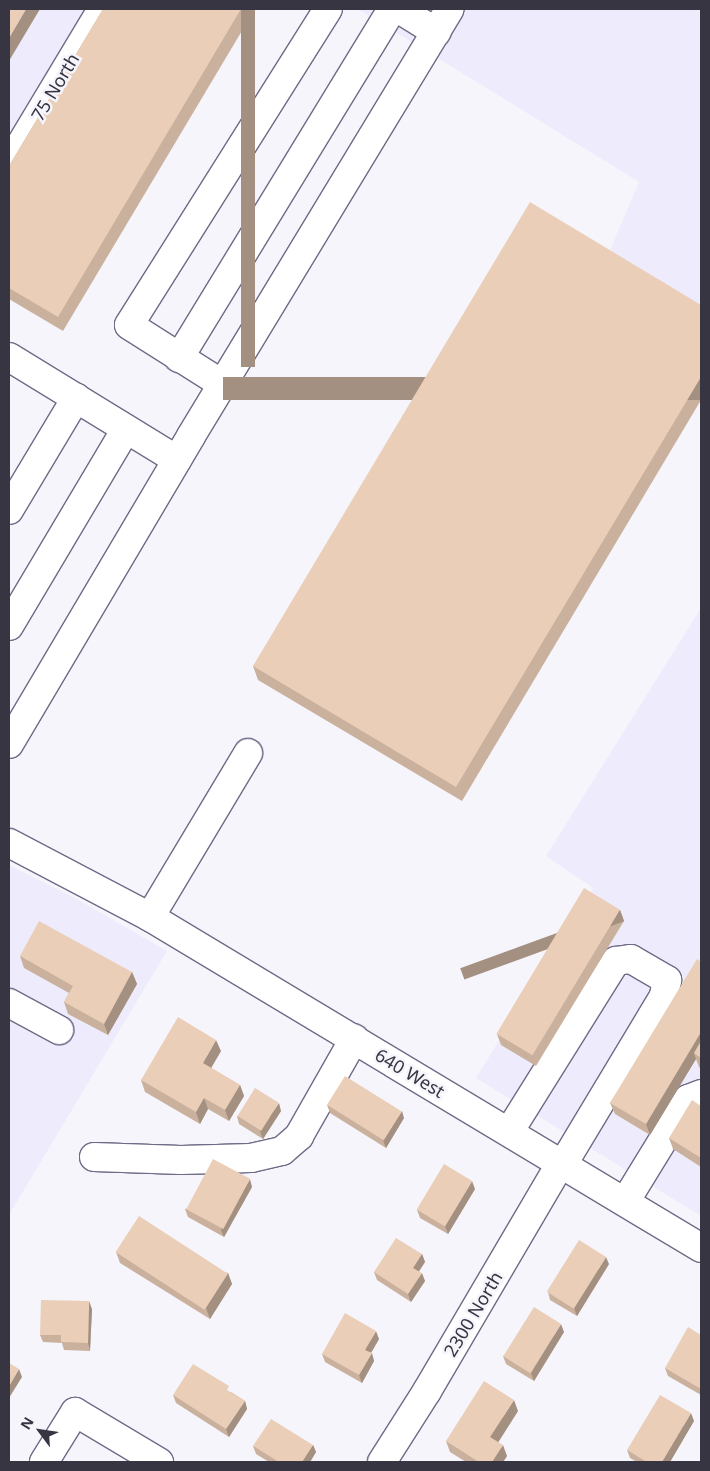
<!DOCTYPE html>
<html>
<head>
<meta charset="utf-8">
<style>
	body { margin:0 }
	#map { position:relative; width:710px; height:1471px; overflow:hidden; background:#f6f5fc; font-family:"Noto Sans",sans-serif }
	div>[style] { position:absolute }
	.built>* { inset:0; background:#eeecfc }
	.roads { filter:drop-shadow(1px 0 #6f6a86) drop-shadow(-1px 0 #6f6a86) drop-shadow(0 1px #6f6a86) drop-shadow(0 -1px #6f6a86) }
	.minor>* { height:28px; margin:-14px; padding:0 14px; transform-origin:14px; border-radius:14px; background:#fff }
	.wall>* { inset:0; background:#c9b19e }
	.shaded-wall>* { inset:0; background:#a49081; transform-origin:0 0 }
	.building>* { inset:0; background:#eaceb8; transform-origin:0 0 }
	span { translate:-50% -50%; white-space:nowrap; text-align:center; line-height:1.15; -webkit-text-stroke:5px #f6f5fc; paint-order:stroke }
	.street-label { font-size:18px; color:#373541 }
	.frame { position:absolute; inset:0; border:10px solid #373541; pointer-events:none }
	.north { position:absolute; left:15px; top:1406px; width:50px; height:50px; -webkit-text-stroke:4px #f6f5fc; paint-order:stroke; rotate:301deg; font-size:14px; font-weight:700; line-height:20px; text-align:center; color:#373541 }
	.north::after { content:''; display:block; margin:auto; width:18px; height:22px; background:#373541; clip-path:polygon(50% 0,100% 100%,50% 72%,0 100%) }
</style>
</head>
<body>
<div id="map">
	<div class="built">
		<i style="clip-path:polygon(9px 9px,91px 9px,9px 148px)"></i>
		<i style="clip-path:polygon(358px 9px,701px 9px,701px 394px,610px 250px,639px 182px)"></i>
		<i style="clip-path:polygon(701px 608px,701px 1216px,476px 1078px,593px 888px,546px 856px)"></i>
		<i style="clip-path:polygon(9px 865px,75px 898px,167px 951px,9px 1215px)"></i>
	</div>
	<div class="roads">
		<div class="minor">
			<i style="left:399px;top:9px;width:44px;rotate:31.9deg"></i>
			<i style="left:9px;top:164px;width:181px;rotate:-59deg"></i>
			<i style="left:9px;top:357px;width:197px;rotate:31.5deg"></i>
			<i style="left:179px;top:358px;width:409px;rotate:-58.6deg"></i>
			<i style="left:222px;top:384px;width:110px;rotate:-147.6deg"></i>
			<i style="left:129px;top:325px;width:373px;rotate:-57.8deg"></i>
			<i style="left:9px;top:510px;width:131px;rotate:-59.1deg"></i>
			<i style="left:9px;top:626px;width:229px;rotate:-59.3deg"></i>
			<i style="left:9px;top:744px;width:358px;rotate:-59.4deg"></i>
			<i style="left:191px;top:436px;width:499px;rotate:-58.8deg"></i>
			<i style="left:9px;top:843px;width:159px;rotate:27.7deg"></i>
			<i style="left:150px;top:917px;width:643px;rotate:30.99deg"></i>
			<i style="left:150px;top:917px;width:191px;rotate:-59.1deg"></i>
			<i style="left:9px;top:1003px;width:57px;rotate:28.4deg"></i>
			<i style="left:509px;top:1132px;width:202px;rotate:-58deg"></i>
			<i style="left:616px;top:961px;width:15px;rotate:-8deg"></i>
			<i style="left:631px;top:959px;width:42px;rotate:30.3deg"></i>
			<i style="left:667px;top:980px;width:16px;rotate:101deg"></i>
			<i style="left:664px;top:996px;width:196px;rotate:121deg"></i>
			<i style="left:94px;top:1157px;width:87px;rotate:2deg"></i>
			<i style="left:181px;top:1160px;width:70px;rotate:-1.6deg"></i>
			<i style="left:251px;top:1158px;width:32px;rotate:-13deg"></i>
			<i style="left:282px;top:1151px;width:23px;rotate:-41deg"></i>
			<i style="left:299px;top:1136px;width:112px;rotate:-60.4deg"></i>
			<i style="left:625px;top:1202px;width:121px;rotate:-58.5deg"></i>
			<i style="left:688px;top:1099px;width:14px;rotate:-21deg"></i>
			<i style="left:44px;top:1462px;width:59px;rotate:-58.2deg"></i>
			<i style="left:75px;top:1412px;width:98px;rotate:30.8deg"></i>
			<i style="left:382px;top:1462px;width:84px;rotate:-57.6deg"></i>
			<i style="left:427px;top:1391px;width:264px;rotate:-59.6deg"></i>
		</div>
	</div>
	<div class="wall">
		<i style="clip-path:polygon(103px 9px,255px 9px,63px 331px,9px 299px,9px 166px)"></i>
		<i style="clip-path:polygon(701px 305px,701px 400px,462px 801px,258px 680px,253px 666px)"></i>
		<i style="clip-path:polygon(620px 910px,624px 921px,536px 1066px,501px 1045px,497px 1034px)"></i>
		<i style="clip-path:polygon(20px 956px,132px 972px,137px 984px,108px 1035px,68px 1014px,64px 1002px,69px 993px,24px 968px)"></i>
		<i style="clip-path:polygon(701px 962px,701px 1069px,699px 1067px,696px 1059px,650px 1135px,615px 1114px,610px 1103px)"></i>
		<i style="clip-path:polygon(221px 1051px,211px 1068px,240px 1085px,244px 1096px,229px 1121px,208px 1109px,200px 1124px,145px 1092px,141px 1080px)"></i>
		<i style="clip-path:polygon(327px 1105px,404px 1118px,386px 1148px,330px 1113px)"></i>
		<i style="clip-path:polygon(701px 1106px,701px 1167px,673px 1149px,669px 1138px)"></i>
		<i style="clip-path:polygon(281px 1111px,263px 1139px,239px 1124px,237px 1116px)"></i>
		<i style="clip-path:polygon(252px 1187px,224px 1237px,188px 1217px,185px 1209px)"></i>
		<i style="clip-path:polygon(475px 1189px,448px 1234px,420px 1218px,417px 1210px)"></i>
		<i style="clip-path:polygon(116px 1252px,228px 1273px,232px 1284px,210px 1319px,120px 1263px)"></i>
		<i style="clip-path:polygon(422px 1254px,425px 1262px,419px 1271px,425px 1281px,411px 1302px,377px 1280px,374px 1272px)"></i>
		<i style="clip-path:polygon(609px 1264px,577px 1316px,550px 1300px,548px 1292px)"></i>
		<i style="clip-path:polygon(92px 1309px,90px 1351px,64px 1350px,62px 1343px,43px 1342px,40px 1335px)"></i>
		<i style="clip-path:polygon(564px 1332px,534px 1381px,506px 1364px,503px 1356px)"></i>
		<i style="clip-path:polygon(701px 1335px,701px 1395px,668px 1376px,665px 1368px)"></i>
		<i style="clip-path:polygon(379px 1339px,371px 1353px,374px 1361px,362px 1383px,325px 1362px,322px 1354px)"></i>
		<i style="clip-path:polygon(231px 1392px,245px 1401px,247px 1409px,229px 1437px,176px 1403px,173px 1395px)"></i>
		<i style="clip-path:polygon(518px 1411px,498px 1442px,507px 1456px,503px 1462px,466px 1462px,450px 1452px,446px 1441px)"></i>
		<i style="clip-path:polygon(694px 1421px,670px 1462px,637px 1462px,630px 1458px,627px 1450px)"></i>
		<i style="clip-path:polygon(313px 1445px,316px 1452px,310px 1462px,269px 1462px,256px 1454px,253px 1446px)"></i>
	</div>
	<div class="shaded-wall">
		<i style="clip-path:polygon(26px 9px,40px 9px,9px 61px,9px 38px)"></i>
		<i style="left:241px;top:9px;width:14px;height:358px"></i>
		<i style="left:701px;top:377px;width:23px;height:478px;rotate:90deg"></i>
		<i style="left:620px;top:910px;width:12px;height:170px;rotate:70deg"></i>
		<i style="clip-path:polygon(132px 972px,137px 984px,108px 1035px,104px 1024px)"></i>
		<i style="clip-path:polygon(701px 1032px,701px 1050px,694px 1053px,696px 1059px,650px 1135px,646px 1124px)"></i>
		<i style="clip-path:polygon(216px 1040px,221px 1051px,207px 1075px,203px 1063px)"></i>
		<i style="clip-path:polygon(240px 1085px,244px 1096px,229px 1121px,225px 1110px)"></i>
		<i style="clip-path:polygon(204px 1098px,208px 1109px,200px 1124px,196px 1112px)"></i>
		<i style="clip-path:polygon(279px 1103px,281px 1111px,263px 1139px,260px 1131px)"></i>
		<i style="clip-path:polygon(402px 1111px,404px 1118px,386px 1148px,383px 1140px)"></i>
		<i style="clip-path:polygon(250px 1179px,252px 1187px,224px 1237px,221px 1230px)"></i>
		<i style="clip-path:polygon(472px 1181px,475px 1189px,448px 1234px,445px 1226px)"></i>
		<i style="clip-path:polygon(422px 1254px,425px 1262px,416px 1276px,413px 1268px)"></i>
		<i style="clip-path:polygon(606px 1257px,609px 1264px,577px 1316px,574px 1308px)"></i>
		<i style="clip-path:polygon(228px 1273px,232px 1284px,210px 1319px,206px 1308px)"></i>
		<i style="clip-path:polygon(422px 1273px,425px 1281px,411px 1302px,408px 1294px)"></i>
		<i style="clip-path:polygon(89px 1301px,92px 1309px,90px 1351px,88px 1343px)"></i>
		<i style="clip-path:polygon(561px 1324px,564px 1332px,534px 1381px,531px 1373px)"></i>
		<i style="clip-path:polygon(376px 1331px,379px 1339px,368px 1358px,365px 1350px)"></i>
		<i style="clip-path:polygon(372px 1353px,374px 1361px,362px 1383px,359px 1375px)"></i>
		<i style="clip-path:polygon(19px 1369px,22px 1377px,9px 1398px,9px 1386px)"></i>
		<i style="clip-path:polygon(514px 1400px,518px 1411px,494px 1449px,490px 1437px)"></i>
		<i style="clip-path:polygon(245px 1401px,247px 1409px,229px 1437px,226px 1429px)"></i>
		<i style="clip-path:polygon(691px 1413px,694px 1421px,670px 1462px,662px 1462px)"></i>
		<i style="clip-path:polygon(313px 1445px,316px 1452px,310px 1462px,302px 1462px)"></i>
		<i style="clip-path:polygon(503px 1445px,507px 1456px,503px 1462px,492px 1462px)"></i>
	</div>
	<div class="building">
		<i style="clip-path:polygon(9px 9px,26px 9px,9px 38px)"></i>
		<i style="clip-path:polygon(103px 9px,241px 9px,58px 317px,9px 288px,9px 166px)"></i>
		<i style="clip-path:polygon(530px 202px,701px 305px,701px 377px,456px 787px,253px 666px)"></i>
		<i style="left:584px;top:888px;width:42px;height:170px;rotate:31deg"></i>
		<i style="clip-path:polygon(39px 921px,132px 972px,104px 1024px,64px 1002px,73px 986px,20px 956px)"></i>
		<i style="clip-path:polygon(697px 959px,701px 962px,701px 1032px,646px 1124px,610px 1103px)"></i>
		<i style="clip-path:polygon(178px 1017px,216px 1040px,203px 1063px,240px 1085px,225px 1110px,204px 1098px,196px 1112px,141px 1080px)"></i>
		<i style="clip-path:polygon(701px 1041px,701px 1058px,694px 1053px)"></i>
		<i style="left:345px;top:1076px;width:67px;height:34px;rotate:32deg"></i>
		<i style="left:255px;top:1088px;width:28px;height:33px;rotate:32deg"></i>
		<i style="clip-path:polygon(692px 1100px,701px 1106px,701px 1158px,669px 1138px)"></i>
		<i style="left:213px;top:1159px;width:42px;height:57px;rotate:28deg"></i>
		<i style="left:444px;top:1164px;width:33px;height:53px;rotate:31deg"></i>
		<i style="left:139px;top:1216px;width:106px;height:43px;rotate:33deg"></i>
		<i style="clip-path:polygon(396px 1238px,422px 1254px,413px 1268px,422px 1273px,408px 1294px,374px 1272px)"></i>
		<i style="left:579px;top:1240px;width:32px;height:61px;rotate:32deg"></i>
		<i style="clip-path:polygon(41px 1300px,89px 1301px,88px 1343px,61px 1342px,61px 1335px,40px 1335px)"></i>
		<i style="left:534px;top:1307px;width:32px;height:58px;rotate:32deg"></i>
		<i style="clip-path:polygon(345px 1313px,376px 1331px,365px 1350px,372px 1353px,359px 1375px,322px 1354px)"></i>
		<i style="clip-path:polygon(688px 1327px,701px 1335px,701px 1389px,665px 1368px)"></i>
		<i style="clip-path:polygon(9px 1363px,19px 1369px,9px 1386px)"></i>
		<i style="clip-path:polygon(193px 1364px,229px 1386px,227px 1390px,245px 1401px,226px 1429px,173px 1395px)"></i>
		<i style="clip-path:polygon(484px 1381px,514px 1400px,490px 1437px,503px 1445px,492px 1462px,479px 1462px,446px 1441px)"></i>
		<i style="clip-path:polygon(660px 1395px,691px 1413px,662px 1462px,647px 1462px,627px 1450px)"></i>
		<i style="clip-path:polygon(271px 1419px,313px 1445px,302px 1462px,279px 1462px,253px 1446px)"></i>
	</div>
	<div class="street-label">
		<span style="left:55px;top:87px;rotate:-59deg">75 North</span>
		<span style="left:410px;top:1073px;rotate:31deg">640 West</span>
		<span style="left:473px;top:1314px;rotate:-59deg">2300 North</span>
	</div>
	<div class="frame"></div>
	<div class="north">N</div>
</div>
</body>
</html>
